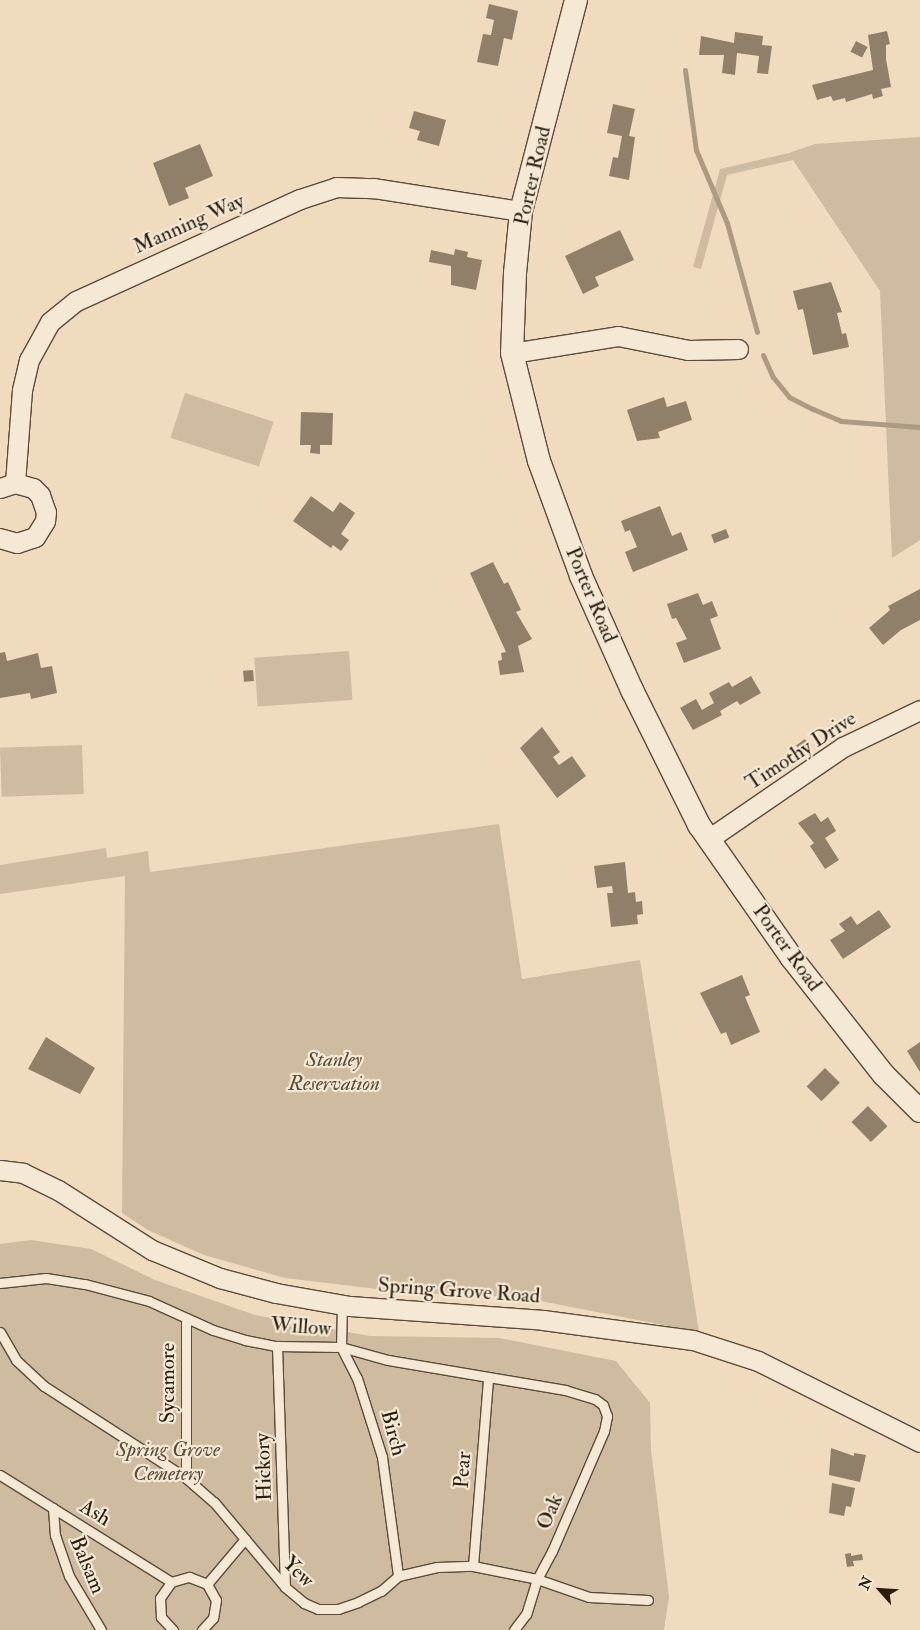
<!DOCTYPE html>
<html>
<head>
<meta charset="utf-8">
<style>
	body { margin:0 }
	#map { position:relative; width:920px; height:1630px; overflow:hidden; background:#f0dbbe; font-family:"IM FELL Double Pica",serif }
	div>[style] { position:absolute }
	.green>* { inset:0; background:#cebba0; transform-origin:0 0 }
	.stream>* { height:5px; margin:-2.5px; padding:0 2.5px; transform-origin:2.5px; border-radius:2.5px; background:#ac9a82 }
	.building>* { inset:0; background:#908069; transform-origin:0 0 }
	.roads { filter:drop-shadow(1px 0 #5b4c39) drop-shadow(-1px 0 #5b4c39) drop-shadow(0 1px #5b4c39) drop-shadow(0 -1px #5b4c39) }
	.service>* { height:9px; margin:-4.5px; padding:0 4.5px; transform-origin:4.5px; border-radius:4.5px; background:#f5e8d5 }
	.minor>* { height:19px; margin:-9.5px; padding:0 9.5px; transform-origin:9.5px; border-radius:9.5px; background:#f5e8d5 }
	.tertiary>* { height:22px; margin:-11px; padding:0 11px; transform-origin:11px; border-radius:11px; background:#f5e8d5 }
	span { translate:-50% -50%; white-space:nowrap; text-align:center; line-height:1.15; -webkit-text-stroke:4.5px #f5e8d5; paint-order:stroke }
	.street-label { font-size:21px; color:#291d0d }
	.park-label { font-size:21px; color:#5b4c39; font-style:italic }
	.north { position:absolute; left:855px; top:1565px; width:50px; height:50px; -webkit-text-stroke:4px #f5e8d5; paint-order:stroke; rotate:296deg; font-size:14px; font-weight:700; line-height:20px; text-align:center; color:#291d0d }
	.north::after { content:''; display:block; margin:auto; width:18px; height:22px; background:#291d0d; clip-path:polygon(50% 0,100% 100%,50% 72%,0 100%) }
</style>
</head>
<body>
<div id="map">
	<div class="green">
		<i style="clip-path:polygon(920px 137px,920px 540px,892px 558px,880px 291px,793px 160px,727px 175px,701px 269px,693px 267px,720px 169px,789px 153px,815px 144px)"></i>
		<i style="left:185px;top:393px;width:93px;height:47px;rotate:18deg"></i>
		<i style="left:349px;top:651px;width:49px;height:95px;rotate:86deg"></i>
		<i style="left:82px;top:745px;width:49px;height:82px;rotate:88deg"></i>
		<i style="clip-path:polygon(499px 824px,522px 979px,640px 960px,699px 1332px,520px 1297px,411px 1293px,285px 1278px,204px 1255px,148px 1230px,122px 1213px,125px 876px,0 894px,0 865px,106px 848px,107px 858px,148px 851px,150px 872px)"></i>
		<i style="clip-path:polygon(31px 1240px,91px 1249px,155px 1280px,255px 1315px,370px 1336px,499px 1338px,616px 1361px,650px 1403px,651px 1450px,669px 1597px,664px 1630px,0 1630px,0 1244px)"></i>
	</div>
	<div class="stream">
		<i style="left:685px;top:70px;width:81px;rotate:82.2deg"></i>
		<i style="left:696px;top:150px;width:79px;rotate:67deg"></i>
		<i style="left:727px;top:223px;width:113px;rotate:74.6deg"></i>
		<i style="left:763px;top:355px;width:24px;rotate:66deg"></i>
		<i style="left:773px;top:377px;width:26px;rotate:51deg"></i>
		<i style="left:789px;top:397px;width:27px;rotate:27deg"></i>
		<i style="left:813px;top:409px;width:30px;rotate:23deg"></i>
		<i style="left:841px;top:421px;width:79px;rotate:4.3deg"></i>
	</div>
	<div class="building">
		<i style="clip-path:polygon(489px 4px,518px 11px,512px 40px,504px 38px,498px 66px,477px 62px,483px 34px,491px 35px,494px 20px,486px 18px)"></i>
		<i style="clip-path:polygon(887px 31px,890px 44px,886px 45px,886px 59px,891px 87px,881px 89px,883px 96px,873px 99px,872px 94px,846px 102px,845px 98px,833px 101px,831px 96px,817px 100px,812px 85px,873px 70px,868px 35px)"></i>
		<i style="clip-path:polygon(735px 32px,763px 36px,762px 45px,772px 46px,768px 74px,757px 73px,759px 56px,737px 53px,735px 75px,722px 73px,724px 55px,699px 55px,701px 36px,734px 43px)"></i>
		<i style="left:856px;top:41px;width:13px;height:12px;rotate:27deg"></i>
		<i style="clip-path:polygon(613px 104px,635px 109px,629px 136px,635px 137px,629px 180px,609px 176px,613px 157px,618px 158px,622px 136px,607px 133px)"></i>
		<i style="clip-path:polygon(414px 111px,446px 120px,439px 146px,417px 140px,420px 131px,409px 128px)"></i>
		<i style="clip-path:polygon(200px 144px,213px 176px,185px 188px,189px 198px,169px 206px,153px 163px)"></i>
		<i style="clip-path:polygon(620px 230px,634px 260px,595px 277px,599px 286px,583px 294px,565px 256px)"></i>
		<i style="clip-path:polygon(455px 249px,468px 252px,467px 257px,482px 260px,476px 290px,451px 285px,451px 266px,429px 262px,431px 250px,454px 255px)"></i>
		<i style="clip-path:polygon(831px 282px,842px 312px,837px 313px,842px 334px,846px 333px,849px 347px,813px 355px,803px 309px,798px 310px,793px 291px)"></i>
		<i style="clip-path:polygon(664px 397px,667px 407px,686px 401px,692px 420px,658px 432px,660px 438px,637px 441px,627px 410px)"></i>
		<i style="clip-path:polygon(301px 412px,333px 413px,332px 445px,320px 445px,320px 454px,310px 453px,311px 445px,300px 445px)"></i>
		<i style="clip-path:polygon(311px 496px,333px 512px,340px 502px,355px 513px,341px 534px,349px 540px,341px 551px,333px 545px,331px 548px,293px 521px)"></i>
		<i style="clip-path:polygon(660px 506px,672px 536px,681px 532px,688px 550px,633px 572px,625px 552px,637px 547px,630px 530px,625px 532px,621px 521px)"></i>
		<i style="left:726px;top:529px;width:9px;height:16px;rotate:69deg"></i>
		<i style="clip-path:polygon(493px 562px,504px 584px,508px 582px,521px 610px,516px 612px,532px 639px,518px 646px,524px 672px,500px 675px,498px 661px,502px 660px,501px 653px,506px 652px,470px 573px)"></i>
		<i style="clip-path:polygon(920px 589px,920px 620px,901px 630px,883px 645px,869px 628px,890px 610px,888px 606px)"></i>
		<i style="clip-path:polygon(698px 593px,703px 605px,712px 601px,718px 616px,710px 619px,721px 649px,684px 663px,676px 643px,687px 639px,676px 618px,672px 619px,667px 604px)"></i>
		<i style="clip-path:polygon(5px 652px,7px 661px,38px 653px,41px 668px,52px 666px,57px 693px,31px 699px,30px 693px,0 698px,0 653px)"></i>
		<i style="left:253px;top:670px;width:11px;height:10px;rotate:85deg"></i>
		<i style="clip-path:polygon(751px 676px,761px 693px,740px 705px,737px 701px,720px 711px,722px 715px,693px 730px,680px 708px,696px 699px,702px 710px,714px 703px,709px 693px,729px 682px,732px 687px)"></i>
		<i style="clip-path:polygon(542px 727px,560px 752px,553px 757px,559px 765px,572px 756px,586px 776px,557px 798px,520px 748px)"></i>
		<i style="left:805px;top:739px;width:9px;height:11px;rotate:54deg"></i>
		<i style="clip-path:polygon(815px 813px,821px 822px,828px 817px,836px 831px,825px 838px,839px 860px,825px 869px,810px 846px,814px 843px,798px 823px)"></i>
		<i style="clip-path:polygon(625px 862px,628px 893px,635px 892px,636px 902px,642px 901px,643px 914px,637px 915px,638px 924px,611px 927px,607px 893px,613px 893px,612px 886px,597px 888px,594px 866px)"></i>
		<i style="clip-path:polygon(879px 910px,891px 927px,843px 959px,830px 940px,845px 931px,839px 924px,851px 916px,857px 925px)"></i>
		<i style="clip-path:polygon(742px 975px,750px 995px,745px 997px,760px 1032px,731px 1045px,726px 1032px,721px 1034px,700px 993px)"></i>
		<i style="clip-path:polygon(46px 1037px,95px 1068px,80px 1094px,28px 1069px)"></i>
		<i style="clip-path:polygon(920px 1042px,920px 1072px,907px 1051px)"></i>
		<i style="left:825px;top:1068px;width:21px;height:26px;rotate:45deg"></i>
		<i style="left:868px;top:1106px;width:28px;height:23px;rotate:46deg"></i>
		<i style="clip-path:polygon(831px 1448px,854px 1456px,854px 1453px,866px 1455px,860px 1482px,829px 1475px)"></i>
		<i style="clip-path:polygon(832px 1483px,855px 1488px,851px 1507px,846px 1506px,844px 1516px,829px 1513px)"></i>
		<i style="clip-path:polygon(851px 1553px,851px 1556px,862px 1554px,863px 1560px,853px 1561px,854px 1566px,847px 1567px,845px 1554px)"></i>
	</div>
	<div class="roads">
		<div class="service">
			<i style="left:0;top:1283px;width:46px;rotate:-6.2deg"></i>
			<i style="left:46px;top:1278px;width:39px;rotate:9deg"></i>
			<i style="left:85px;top:1284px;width:66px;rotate:14.9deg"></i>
			<i style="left:149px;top:1301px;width:70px;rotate:24.4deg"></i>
			<i style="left:213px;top:1330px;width:34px;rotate:17deg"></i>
			<i style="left:245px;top:1340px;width:33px;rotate:11deg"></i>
			<i style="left:277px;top:1346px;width:64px;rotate:0.9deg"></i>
			<i style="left:341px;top:1347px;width:49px;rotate:15.5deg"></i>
			<i style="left:388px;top:1360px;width:180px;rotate:9.6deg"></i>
			<i style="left:565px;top:1390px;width:31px;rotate:17deg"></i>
			<i style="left:595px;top:1399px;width:10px;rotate:37deg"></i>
			<i style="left:603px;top:1405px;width:12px;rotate:70deg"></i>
			<i style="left:607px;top:1416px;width:15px;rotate:101deg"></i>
			<i style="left:604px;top:1431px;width:131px;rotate:113.4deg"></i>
			<i style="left:552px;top:1551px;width:32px;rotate:118deg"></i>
			<i style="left:537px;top:1579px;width:37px;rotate:107deg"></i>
			<i style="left:526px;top:1614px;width:20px;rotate:127deg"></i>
			<i style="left:342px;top:1304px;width:43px;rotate:91.3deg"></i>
			<i style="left:341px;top:1347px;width:35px;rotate:63deg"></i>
			<i style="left:357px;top:1378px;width:83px;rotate:72.4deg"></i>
			<i style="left:382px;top:1457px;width:120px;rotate:82.3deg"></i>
			<i style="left:0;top:1332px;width:32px;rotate:60deg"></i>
			<i style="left:16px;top:1360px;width:38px;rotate:43deg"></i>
			<i style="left:44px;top:1386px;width:169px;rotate:32.9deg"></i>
			<i style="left:186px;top:1478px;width:37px;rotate:41deg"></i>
			<i style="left:214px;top:1502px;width:111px;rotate:50.1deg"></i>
			<i style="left:285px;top:1587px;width:25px;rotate:40deg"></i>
			<i style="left:304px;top:1603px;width:15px;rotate:23deg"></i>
			<i style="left:318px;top:1609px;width:20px"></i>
			<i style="left:338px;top:1609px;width:21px;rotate:-19deg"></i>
			<i style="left:358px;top:1602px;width:25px;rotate:-26deg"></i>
			<i style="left:381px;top:1591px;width:23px;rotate:-41deg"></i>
			<i style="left:398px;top:1576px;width:40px;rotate:-13deg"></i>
			<i style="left:437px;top:1567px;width:36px;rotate:-2deg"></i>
			<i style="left:473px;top:1566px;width:65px;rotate:11.5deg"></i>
			<i style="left:537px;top:1579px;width:55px;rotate:19.1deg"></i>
			<i style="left:589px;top:1597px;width:59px;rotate:2.9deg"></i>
			<i style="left:277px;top:1346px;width:241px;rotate:88.1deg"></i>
			<i style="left:0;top:1475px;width:202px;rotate:32deg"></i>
			<i style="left:186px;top:1478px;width:160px;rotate:-90deg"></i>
			<i style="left:53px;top:1508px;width:27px;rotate:86deg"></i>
			<i style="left:55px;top:1535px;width:43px;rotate:71.1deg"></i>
			<i style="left:69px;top:1576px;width:63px;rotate:59.3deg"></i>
			<i style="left:473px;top:1566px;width:189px;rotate:-85.4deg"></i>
			<i style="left:207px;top:1584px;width:59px;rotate:-49.8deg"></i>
			<i style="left:173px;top:1630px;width:18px;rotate:-133deg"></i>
			<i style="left:161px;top:1617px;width:19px;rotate:-93deg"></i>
			<i style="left:160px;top:1598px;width:19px;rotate:-55deg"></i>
			<i style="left:171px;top:1582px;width:19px;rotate:-16deg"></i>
			<i style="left:189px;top:1577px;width:19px;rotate:21deg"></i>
			<i style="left:207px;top:1584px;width:18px;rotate:61deg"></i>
			<i style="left:216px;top:1600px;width:18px;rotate:99deg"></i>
			<i style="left:213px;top:1618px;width:16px;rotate:133deg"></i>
		</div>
		<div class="minor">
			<i style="left:512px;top:353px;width:107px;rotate:-9.1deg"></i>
			<i style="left:618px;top:336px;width:71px;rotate:11.3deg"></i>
			<i style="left:688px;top:350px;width:50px;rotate:-1.1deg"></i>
			<i style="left:15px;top:483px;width:93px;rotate:-85.7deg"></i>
			<i style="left:22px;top:390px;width:31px;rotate:-77deg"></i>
			<i style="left:29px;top:360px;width:43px;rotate:-61.1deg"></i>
			<i style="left:50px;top:322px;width:33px;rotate:-39deg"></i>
			<i style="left:76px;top:301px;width:246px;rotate:-24.5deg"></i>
			<i style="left:300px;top:199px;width:38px;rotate:-18deg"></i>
			<i style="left:336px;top:187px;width:38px;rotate:2deg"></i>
			<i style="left:374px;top:188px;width:149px;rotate:8.9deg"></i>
			<i style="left:0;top:488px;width:16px;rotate:-18deg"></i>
			<i style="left:15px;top:483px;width:19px;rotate:16deg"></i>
			<i style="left:33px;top:488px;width:10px;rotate:45deg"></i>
			<i style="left:40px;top:495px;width:18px;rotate:71deg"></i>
			<i style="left:46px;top:512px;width:9px;rotate:96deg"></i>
			<i style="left:45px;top:521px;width:19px;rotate:122deg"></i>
			<i style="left:35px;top:537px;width:19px;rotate:162deg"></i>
			<i style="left:17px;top:543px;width:18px;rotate:-164deg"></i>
			<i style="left:710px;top:838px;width:161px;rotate:-34.4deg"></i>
			<i style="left:843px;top:747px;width:85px;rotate:-25.7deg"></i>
			<i style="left:0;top:1170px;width:23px;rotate:7deg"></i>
			<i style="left:23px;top:1173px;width:39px;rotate:26deg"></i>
			<i style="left:58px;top:1190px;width:112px;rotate:32.6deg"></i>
			<i style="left:152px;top:1250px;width:74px;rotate:22.4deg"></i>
			<i style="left:220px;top:1278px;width:58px;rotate:15deg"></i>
			<i style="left:276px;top:1293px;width:75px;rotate:10deg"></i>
			<i style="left:350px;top:1306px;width:194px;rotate:4.1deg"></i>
			<i style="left:543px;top:1320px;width:151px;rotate:7.6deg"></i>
			<i style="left:693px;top:1340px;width:68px;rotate:17.9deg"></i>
			<i style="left:758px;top:1361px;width:181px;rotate:26.6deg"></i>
		</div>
		<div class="tertiary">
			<i style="left:576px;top:0;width:218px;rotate:104.6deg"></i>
			<i style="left:521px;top:211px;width:62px;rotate:95.5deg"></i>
			<i style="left:515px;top:273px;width:80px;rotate:92.1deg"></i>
			<i style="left:512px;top:353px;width:111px;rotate:76deg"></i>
			<i style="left:539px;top:461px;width:122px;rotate:69.9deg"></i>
			<i style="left:581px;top:576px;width:125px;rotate:65.9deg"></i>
			<i style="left:632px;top:690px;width:151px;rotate:63.6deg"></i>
			<i style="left:699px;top:825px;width:161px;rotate:55.1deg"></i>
			<i style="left:791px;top:957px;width:150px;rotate:51.8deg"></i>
			<i style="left:884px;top:1075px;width:51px;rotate:45deg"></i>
		</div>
	</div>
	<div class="street-label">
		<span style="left:533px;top:176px;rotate:-77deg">Porter Road</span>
		<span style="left:189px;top:224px;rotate:-24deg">Manning Way</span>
		<span style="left:591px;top:595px;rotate:67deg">Porter Road</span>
		<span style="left:801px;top:751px;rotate:-33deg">Timothy Drive</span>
		<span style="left:787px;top:948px;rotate:54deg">Porter Road</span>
		<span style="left:459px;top:1291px;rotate:4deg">Spring Grove Road</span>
		<span style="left:301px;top:1327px;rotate:4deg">Willow</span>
		<span style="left:168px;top:1383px;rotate:-90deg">Sycamore</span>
		<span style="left:393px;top:1433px;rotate:75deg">Birch</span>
		<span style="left:264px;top:1467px;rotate:-92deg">Hickory</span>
		<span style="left:463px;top:1470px;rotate:-86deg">Pear</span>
		<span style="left:550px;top:1512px;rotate:-67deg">Oak</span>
		<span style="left:95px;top:1513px;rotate:31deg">Ash</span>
		<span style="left:87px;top:1565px;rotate:67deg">Balsam</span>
		<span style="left:298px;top:1572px;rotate:45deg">Yew</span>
	</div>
	<div class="park-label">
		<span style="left:334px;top:1072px">Stanley<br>Reservation</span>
		<span style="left:168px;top:1462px">Spring Grove<br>Cemetery</span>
	</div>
	<div class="north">N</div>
</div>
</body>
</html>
